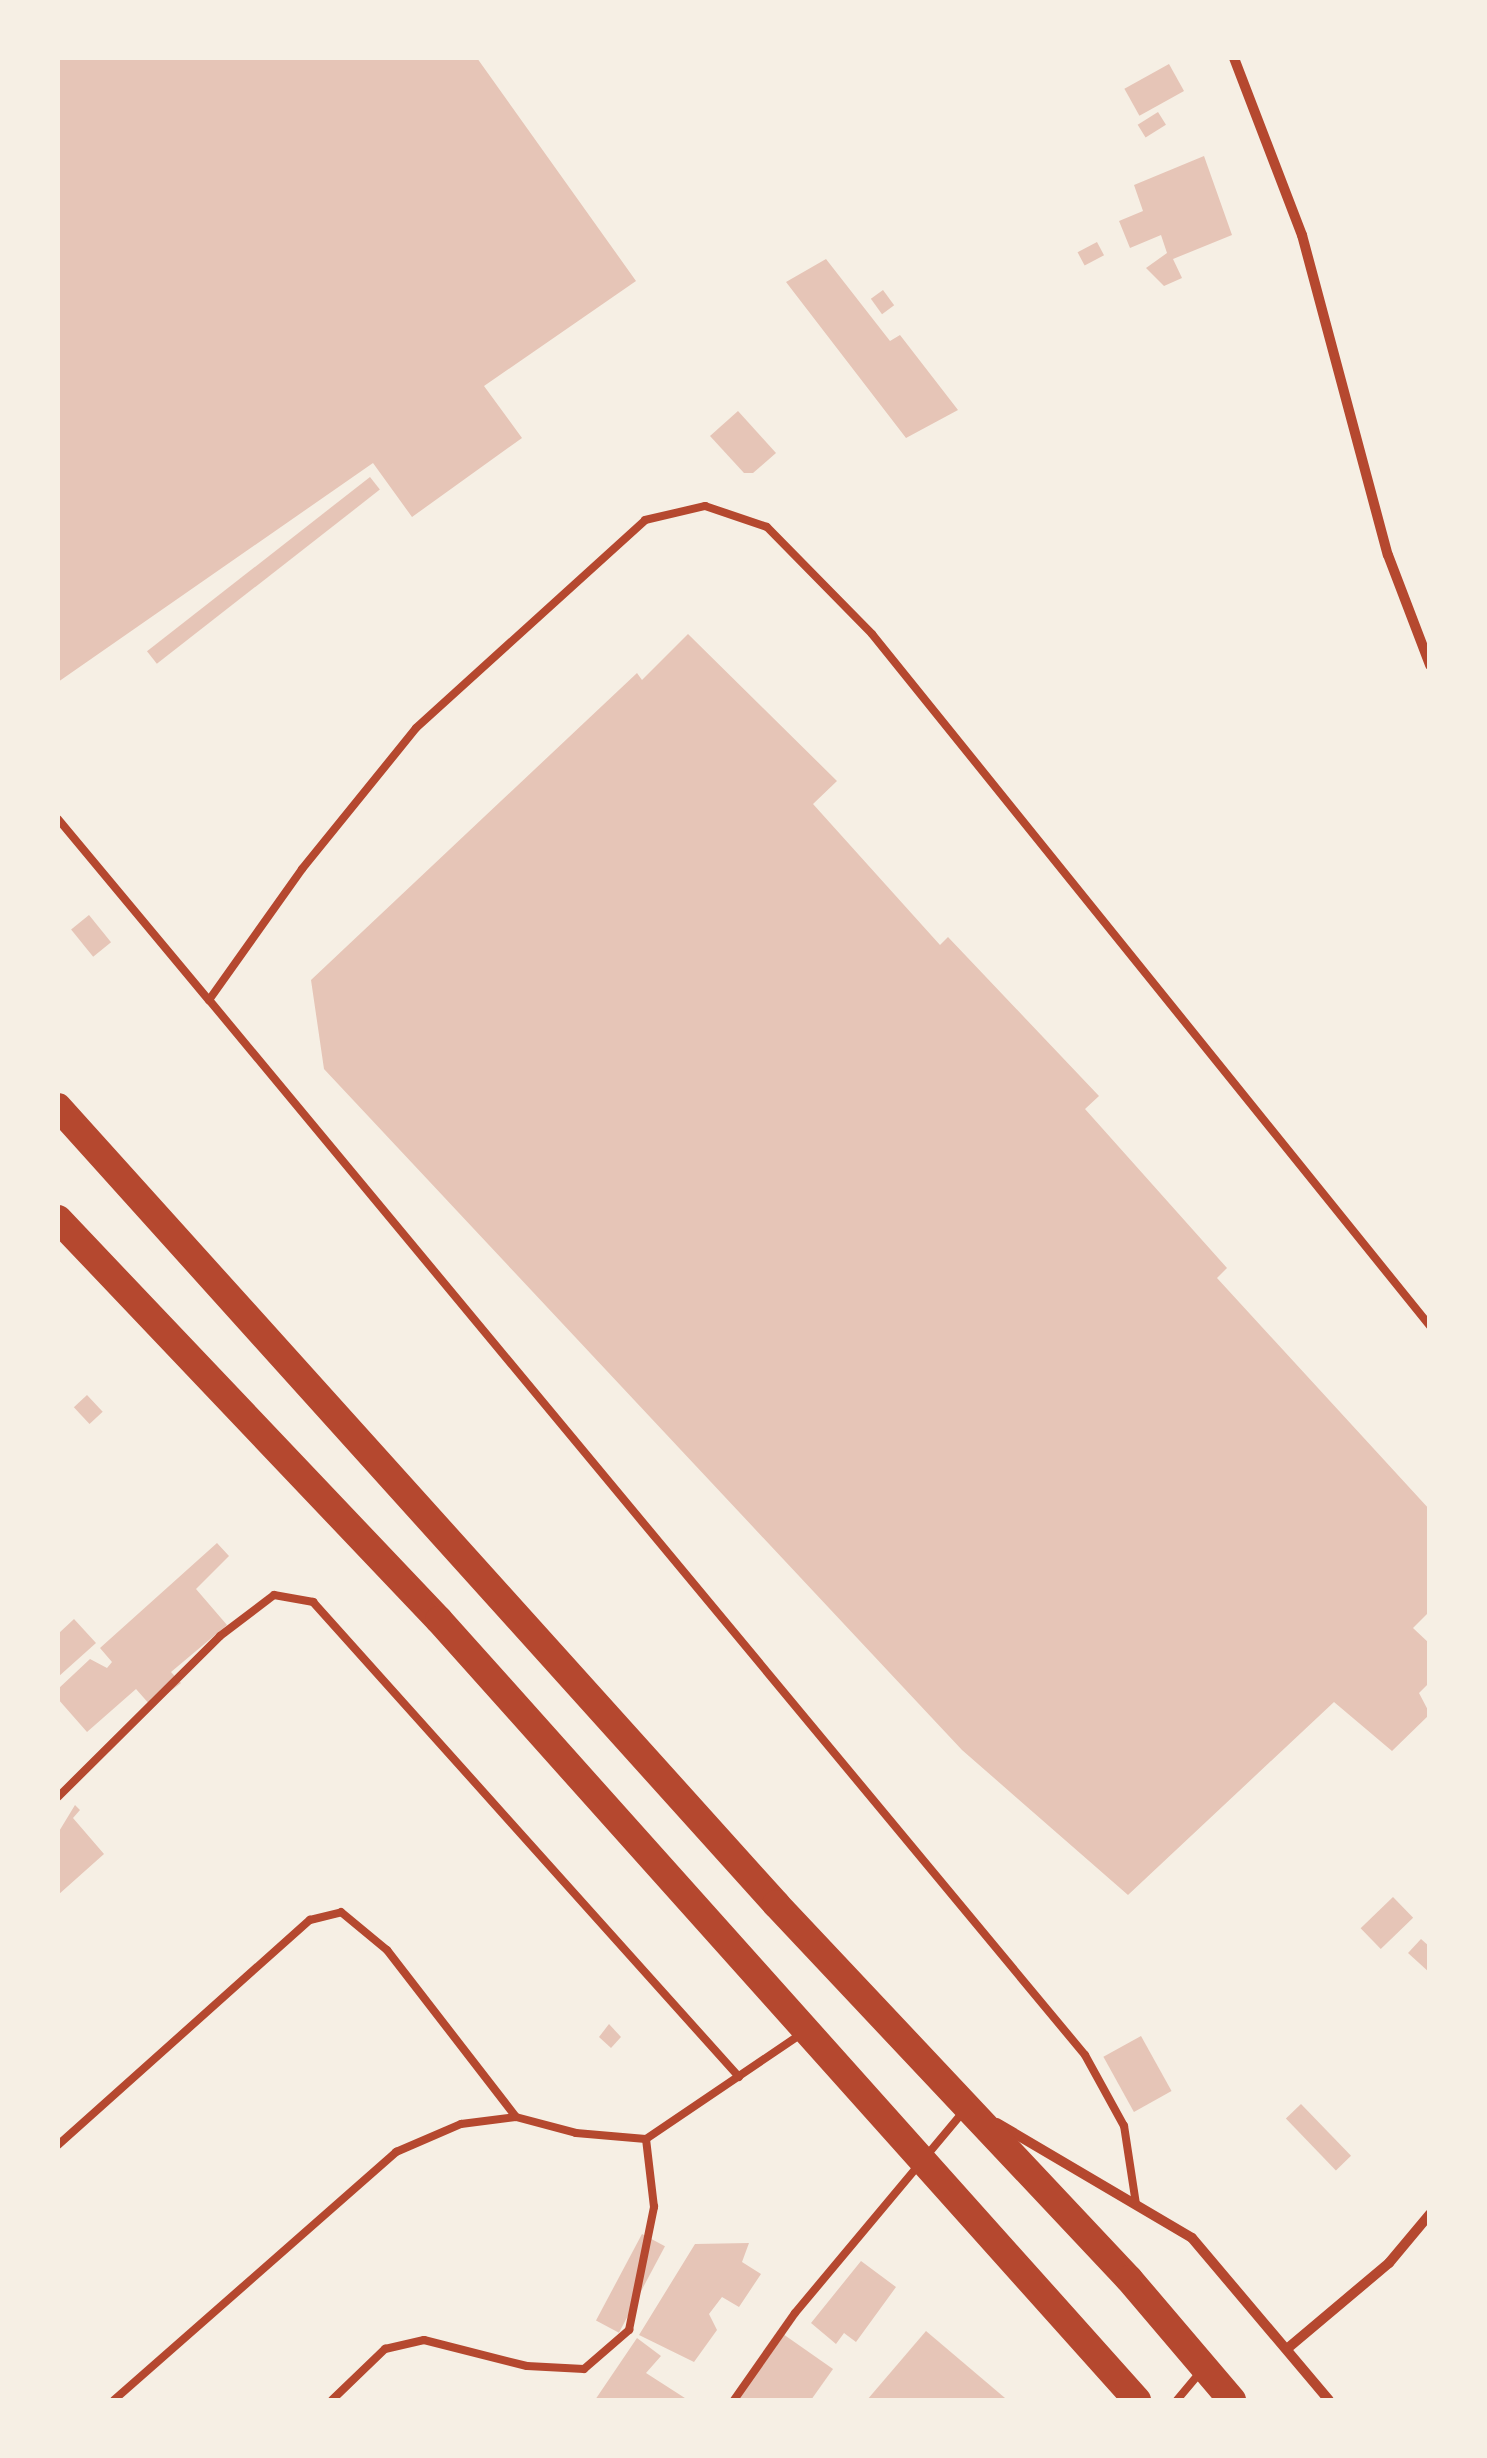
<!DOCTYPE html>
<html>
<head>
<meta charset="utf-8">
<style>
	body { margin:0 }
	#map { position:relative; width:1487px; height:2458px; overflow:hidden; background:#f6efe4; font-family:"Exo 2",sans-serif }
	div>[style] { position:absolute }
	.building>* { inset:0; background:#e6c5b7; transform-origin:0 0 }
	.service>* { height:8px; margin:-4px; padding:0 4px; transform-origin:4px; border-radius:4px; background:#b5482f }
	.minor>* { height:10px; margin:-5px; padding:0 5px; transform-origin:5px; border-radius:5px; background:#b5482f }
	.trunk>* { height:28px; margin:-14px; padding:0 14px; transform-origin:14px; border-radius:14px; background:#b5482f }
	span { translate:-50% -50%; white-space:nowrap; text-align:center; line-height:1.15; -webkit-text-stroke:8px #f6efe4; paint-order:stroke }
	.frame { position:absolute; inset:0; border:60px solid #f6efe4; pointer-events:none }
</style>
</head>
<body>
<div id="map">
	<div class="building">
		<i style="clip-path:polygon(58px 58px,477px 58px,636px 281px,484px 386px,522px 438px,412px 517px,373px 463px,58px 682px)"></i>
		<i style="left:1169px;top:64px;width:31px;height:51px;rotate:61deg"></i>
		<i style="left:1158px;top:112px;width:15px;height:24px;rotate:58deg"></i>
		<i style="clip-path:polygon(1204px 156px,1232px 235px,1173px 259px,1182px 278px,1164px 286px,1146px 268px,1167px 253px,1161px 235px,1130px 248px,1119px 221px,1143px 211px,1134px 185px)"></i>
		<i style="left:1097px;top:242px;width:15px;height:22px;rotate:62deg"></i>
		<i style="clip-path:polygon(826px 259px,890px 341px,900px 335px,958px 410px,906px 438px,786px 282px)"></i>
		<i style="left:883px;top:290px;width:19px;height:15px;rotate:54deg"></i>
		<i style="clip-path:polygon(738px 411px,776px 453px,753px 473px,744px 473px,710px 436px)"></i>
		<i style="left:370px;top:477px;width:16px;height:283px;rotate:52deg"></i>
		<i style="clip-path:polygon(688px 634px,837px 781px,813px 804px,940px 945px,948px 937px,1099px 1096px,1085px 1109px,1227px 1268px,1217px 1278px,1430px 1510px,1430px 1611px,1413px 1628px,1430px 1644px,1430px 1682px,1419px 1693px,1430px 1714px,1392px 1751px,1334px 1702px,1128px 1895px,962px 1750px,324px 1069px,311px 980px,637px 673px,642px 680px)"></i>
		<i style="left:89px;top:915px;width:35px;height:23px;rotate:51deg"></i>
		<i style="left:87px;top:1395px;width:23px;height:18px;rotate:47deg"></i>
		<i style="clip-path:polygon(217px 1543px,229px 1556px,196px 1589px,227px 1625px,171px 1672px,181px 1683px,151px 1706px,136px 1689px,87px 1732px,58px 1699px,58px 1689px,90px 1659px,107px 1668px,112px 1662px,100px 1648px)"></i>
		<i style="clip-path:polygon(74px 1619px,96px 1643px,58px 1677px,58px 1634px)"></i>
		<i style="clip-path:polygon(75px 1805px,80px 1810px,73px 1818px,104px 1854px,58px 1895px,58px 1833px)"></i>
		<i style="left:1393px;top:1897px;width:29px;height:45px;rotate:46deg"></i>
		<i style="clip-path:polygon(1421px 1939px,1430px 1947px,1430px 1973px,1408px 1953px)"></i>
		<i style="clip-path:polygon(609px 2024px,621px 2037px,611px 2048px,599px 2037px)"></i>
		<i style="left:1141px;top:2036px;width:63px;height:43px;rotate:61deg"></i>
		<i style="left:1301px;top:2104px;width:72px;height:21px;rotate:46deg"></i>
		<i style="left:642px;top:2234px;width:26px;height:98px;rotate:28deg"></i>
		<i style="clip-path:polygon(749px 2243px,742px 2262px,761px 2274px,739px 2307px,722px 2297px,709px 2314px,717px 2330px,694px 2362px,639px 2335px,695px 2244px)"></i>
		<i style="clip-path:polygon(861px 2261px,896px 2287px,856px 2342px,844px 2333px,836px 2344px,811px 2323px)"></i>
		<i style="clip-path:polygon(926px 2331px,1005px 2398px,1003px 2400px,867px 2400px)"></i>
		<i style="clip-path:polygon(783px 2334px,833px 2369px,811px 2400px,737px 2400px)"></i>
		<i style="clip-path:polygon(637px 2338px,661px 2356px,646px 2373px,688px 2400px,595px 2400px)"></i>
	</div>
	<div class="service">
		<i style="left:58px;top:819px;width:236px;rotate:50.2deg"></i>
		<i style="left:58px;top:1797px;width:228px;rotate:-44.8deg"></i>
		<i style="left:220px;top:1636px;width:68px;rotate:-37.2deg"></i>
		<i style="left:274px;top:1595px;width:40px;rotate:10deg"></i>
		<i style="left:313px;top:1602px;width:638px;rotate:48.11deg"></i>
		<i style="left:58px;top:2145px;width:338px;rotate:-41.8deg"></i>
		<i style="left:310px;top:1920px;width:32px;rotate:-14deg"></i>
		<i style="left:341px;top:1912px;width:60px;rotate:39.6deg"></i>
		<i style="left:387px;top:1950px;width:211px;rotate:52.3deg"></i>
		<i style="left:1136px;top:2204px;width:79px;rotate:-98.7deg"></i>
		<i style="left:1124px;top:2126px;width:81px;rotate:-118.8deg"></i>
		<i style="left:1085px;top:2055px;width:1371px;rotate:-129.7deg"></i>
		<i style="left:209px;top:1000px;width:161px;rotate:-54.6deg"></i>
		<i style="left:302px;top:869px;width:181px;rotate:-51deg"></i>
		<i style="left:416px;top:728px;width:309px;rotate:-42.2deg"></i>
		<i style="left:645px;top:520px;width:62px;rotate:-13.1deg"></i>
		<i style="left:705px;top:506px;width:65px;rotate:18.7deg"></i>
		<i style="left:767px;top:527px;width:150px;rotate:45.5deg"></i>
		<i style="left:872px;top:634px;width:889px;rotate:51.12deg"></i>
		<i style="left:114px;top:2400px;width:376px;rotate:-41.3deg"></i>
		<i style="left:396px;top:2152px;width:71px;rotate:-23.3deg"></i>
		<i style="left:461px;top:2124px;width:55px;rotate:-7.3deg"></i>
		<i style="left:516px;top:2117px;width:62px;rotate:14.9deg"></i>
		<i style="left:576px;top:2133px;width:70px;rotate:4.9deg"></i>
		<i style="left:646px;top:2139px;width:187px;rotate:-34.1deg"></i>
		<i style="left:332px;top:2400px;width:74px;rotate:-43.9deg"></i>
		<i style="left:385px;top:2349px;width:40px;rotate:-13deg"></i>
		<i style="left:424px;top:2340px;width:106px;rotate:14.2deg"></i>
		<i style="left:527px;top:2366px;width:57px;rotate:3deg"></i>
		<i style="left:584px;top:2369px;width:60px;rotate:-40.9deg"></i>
		<i style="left:629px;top:2330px;width:126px;rotate:-78.5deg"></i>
		<i style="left:654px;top:2207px;width:68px;rotate:-96.7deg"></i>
		<i style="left:734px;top:2400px;width:106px;rotate:-55deg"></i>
		<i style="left:795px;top:2313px;width:261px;rotate:-50.1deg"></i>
		<i style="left:1177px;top:2400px;width:38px;rotate:-50deg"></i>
	</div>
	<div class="minor">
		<i style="left:1234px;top:58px;width:190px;rotate:69deg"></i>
		<i style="left:1302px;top:235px;width:331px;rotate:75deg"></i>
		<i style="left:1388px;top:555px;width:118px;rotate:69.1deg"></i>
		<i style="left:997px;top:2123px;width:226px;rotate:30.5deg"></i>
		<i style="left:1192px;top:2238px;width:212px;rotate:49.8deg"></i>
		<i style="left:1288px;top:2348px;width:132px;rotate:-40.1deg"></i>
		<i style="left:1389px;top:2263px;width:64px;rotate:-50.1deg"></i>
	</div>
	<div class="trunk">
		<i style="left:58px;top:1107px;width:1073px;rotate:47.98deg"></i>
		<i style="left:776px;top:1904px;width:515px;rotate:46.73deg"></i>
		<i style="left:1129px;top:2279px;width:159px;rotate:49.6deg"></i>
		<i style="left:58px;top:1219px;width:553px;rotate:46.47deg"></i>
		<i style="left:439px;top:1620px;width:1047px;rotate:48.18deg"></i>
	</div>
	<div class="frame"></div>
</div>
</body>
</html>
